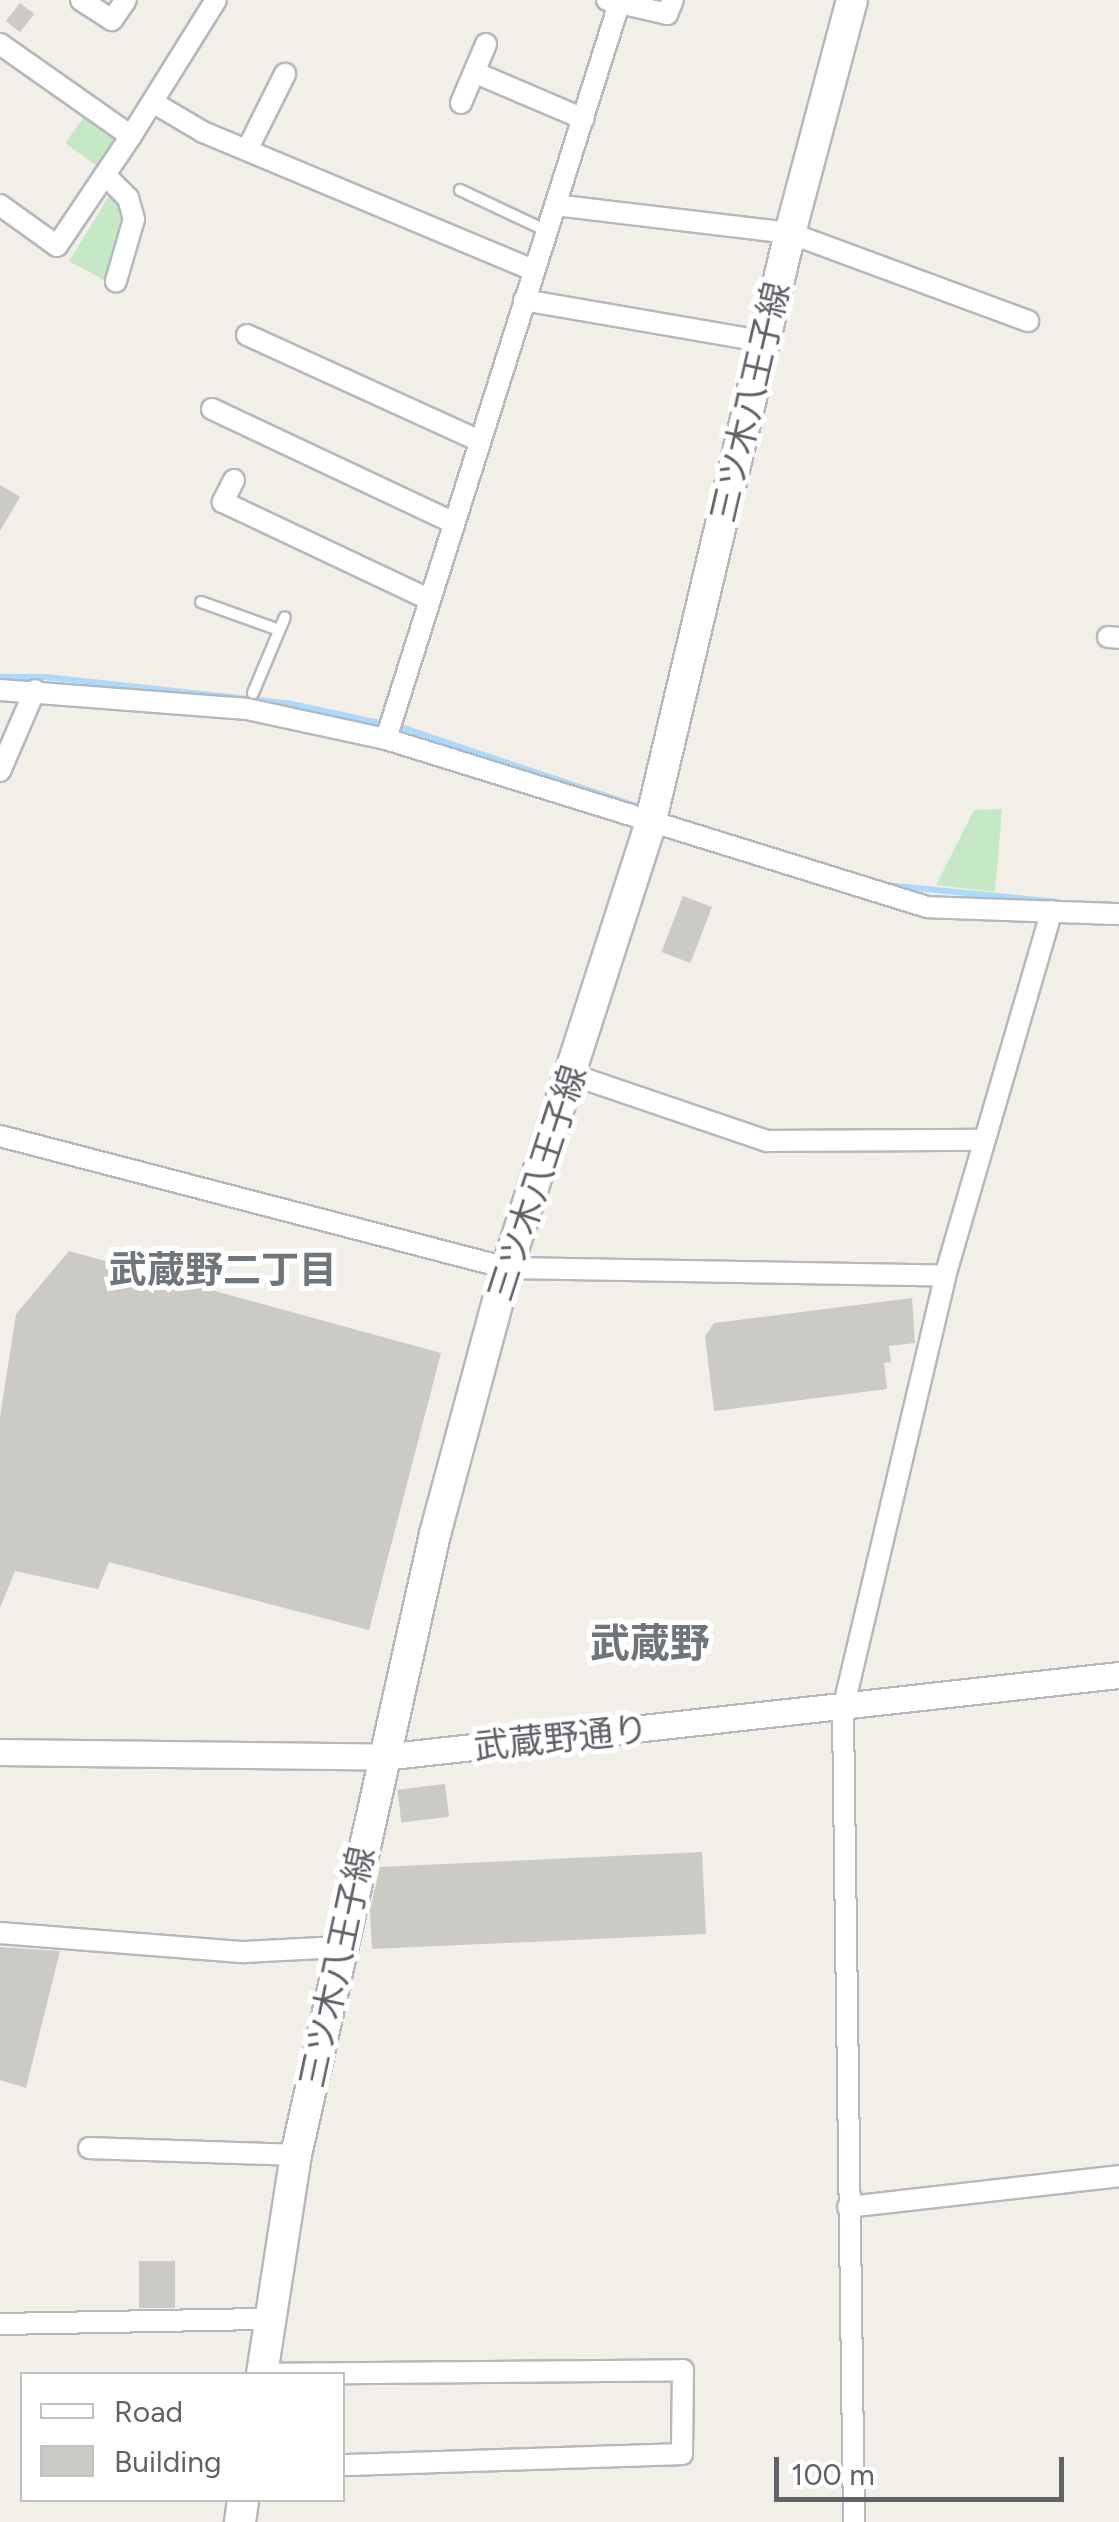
<!DOCTYPE html>
<html>
<head>
<meta charset="utf-8">
<style>
	body { margin:0 }
	#map { position:relative; width:1119px; height:2522px; overflow:hidden; background:#f1efe8; font-family:Figtree,"Noto Sans JP",sans-serif }
	div>[style] { position:absolute }
	.green>* { inset:0; background:#c5e8c5; transform-origin:0 0 }
	.stream>* { height:6px; margin:-3px; padding:0 3px; transform-origin:3px; border-radius:3px; background:#aadaff }
	.building>* { inset:0; background:#cccac5; transform-origin:0 0 }
	.roads { filter:drop-shadow(2px 0 #b5b8bc) drop-shadow(-2px 0 #b5b8bc) drop-shadow(0 2px #b5b8bc) drop-shadow(0 -2px #b5b8bc) }
	.service>* { height:10px; margin:-5px; padding:0 5px; transform-origin:5px; border-radius:5px; background:#fff }
	.minor>* { height:20px; margin:-10px; padding:0 10px; transform-origin:10px; border-radius:10px; background:#fff }
	.tertiary>* { height:25px; margin:-12.5px; padding:0 12.5px; transform-origin:12.5px; border-radius:12.5px; background:#fff }
	.secondary>* { height:30px; margin:-15px; padding:0 15px; transform-origin:15px; border-radius:15px; background:#fff }
	span { translate:-50% -50%; white-space:nowrap; text-align:center; line-height:1.15; -webkit-text-stroke:10px #fff; paint-order:stroke }
	.street-label { font-size:35px; color:#5f6368 }
	.neighbourhood-label { font-size:38px; color:#70757a; font-weight:700 }
	.quarter-label { font-size:40px; color:#70757a; font-weight:700 }
	.legend { position:absolute; left:20px; top:2372px; width:325px; height:130px; box-sizing:border-box; background:#fff; border:2px solid #bfc1c3; margin:0; padding:12px 18px; list-style:none; font-size:30px; color:#5f6368 }
	.legend li { display:flex; align-items:center; gap:20px; height:50px }
	.legend b { width:50px; border:2px solid #bfc1c3 }
	.scale { position:absolute; left:774px; top:2457px; width:290px; height:45px; box-sizing:border-box; border:5px solid #5f6368; border-top:0; padding-left:12px; font-size:30px; line-height:35px; white-space:nowrap; color:#5f6368; -webkit-text-stroke:8px #fff; paint-order:stroke }
</style>
</head>
<body>
<div id="map">
	<div class="green">
		<i style="left:84px;top:117px;width:43px;height:32px;rotate:36deg"></i>
		<i style="clip-path:polygon(111px 193px,128px 216px,104px 280px,69px 261px)"></i>
		<i style="clip-path:polygon(1002px 809px,995px 892px,936px 885px,974px 810px)"></i>
	</div>
	<div class="stream">
		<i style="left:0;top:677px;width:46px"></i>
		<i style="left:46px;top:677px;width:242px;rotate:6.2deg"></i>
		<i style="left:287px;top:703px;width:123px;rotate:12.2deg"></i>
		<i style="left:407px;top:729px;width:242px;rotate:18.6deg"></i>
		<i style="left:885px;top:885px;width:173px;rotate:5.6deg"></i>
	</div>
	<div class="building">
		<i style="left:20px;top:3px;width:18px;height:23px;rotate:38deg"></i>
		<i style="clip-path:polygon(0 485px,20px 497px,0 531px)"></i>
		<i style="left:683px;top:896px;width:31px;height:60px;rotate:21deg"></i>
		<i style="clip-path:polygon(69px 1251px,441px 1353px,369px 1630px,109px 1562px,98px 1589px,15px 1571px,0 1608px,0 1417px,16px 1314px)"></i>
		<i style="clip-path:polygon(912px 1298px,915px 1343px,889px 1346px,891px 1362px,884px 1363px,887px 1389px,714px 1411px,705px 1336px,714px 1323px)"></i>
		<i style="left:445px;top:1784px;width:33px;height:48px;rotate:83deg"></i>
		<i style="clip-path:polygon(702px 1852px,706px 1934px,372px 1949px,370px 1910px,380px 1867px)"></i>
		<i style="clip-path:polygon(0 1947px,60px 1951px,26px 2088px,0 2080px)"></i>
		<i style="left:139px;top:2261px;width:36px;height:47px"></i>
	</div>
	<div class="roads">
		<div class="service">
			<i style="left:460px;top:190px;width:96px;rotate:25.2deg"></i>
			<i style="left:201px;top:602px;width:83px;rotate:19.7deg"></i>
			<i style="left:253px;top:693px;width:82px;rotate:-67.2deg"></i>
		</div>
		<div class="minor">
			<i style="left:81px;top:0;width:37px;rotate:33deg"></i>
			<i style="left:112px;top:20px;width:24px;rotate:-55deg"></i>
			<i style="left:607px;top:0;width:62px;rotate:13.1deg"></i>
			<i style="left:667px;top:14px;width:15px;rotate:-67deg"></i>
			<i style="left:0;top:44px;width:160px;rotate:35.1deg"></i>
			<i style="left:131px;top:136px;width:160px;rotate:-58deg"></i>
			<i style="left:476px;top:73px;width:117px;rotate:23.1deg"></i>
			<i style="left:154px;top:103px;width:57px;rotate:30.6deg"></i>
			<i style="left:203px;top:132px;width:358px;rotate:22.7deg"></i>
			<i style="left:461px;top:103px;width:64px;rotate:-67deg"></i>
			<i style="left:248px;top:148px;width:83px;rotate:-63.4deg"></i>
			<i style="left:105px;top:175px;width:33px;rotate:45deg"></i>
			<i style="left:128px;top:198px;width:22px;rotate:74deg"></i>
			<i style="left:134px;top:219px;width:65px;rotate:106.2deg"></i>
			<i style="left:0;top:205px;width:70px;rotate:35.7deg"></i>
			<i style="left:57px;top:246px;width:133px;rotate:-56.1deg"></i>
			<i style="left:555px;top:205px;width:237px;rotate:6.8deg"></i>
			<i style="left:790px;top:233px;width:254px;rotate:20.3deg"></i>
			<i style="left:524px;top:300px;width:246px;rotate:9.8deg"></i>
			<i style="left:247px;top:335px;width:253px;rotate:24.5deg"></i>
			<i style="left:212px;top:409px;width:265px;rotate:25.2deg"></i>
			<i style="left:234px;top:480px;width:25px;rotate:117deg"></i>
			<i style="left:223px;top:502px;width:227px;rotate:25.3deg"></i>
			<i style="left:1108px;top:637px;width:11px;rotate:5deg"></i>
			<i style="left:0;top:690px;width:248px;rotate:4.4deg"></i>
			<i style="left:247px;top:709px;width:142px;rotate:12.2deg"></i>
			<i style="left:386px;top:739px;width:566px;rotate:17.25deg"></i>
			<i style="left:927px;top:907px;width:192px;rotate:2.1deg"></i>
			<i style="left:386px;top:739px;width:771px;rotate:-72.41deg"></i>
			<i style="left:0;top:771px;width:88px;rotate:-66.6deg"></i>
			<i style="left:573px;top:1075px;width:205px;rotate:18.8deg"></i>
			<i style="left:767px;top:1141px;width:215px;rotate:-0.3deg"></i>
			<i style="left:0;top:1136px;width:524px;rotate:14.59deg"></i>
			<i style="left:507px;top:1268px;width:438px;rotate:1deg"></i>
			<i style="left:0;top:1933px;width:245px;rotate:4.5deg"></i>
			<i style="left:244px;top:1952px;width:96px;rotate:-3deg"></i>
			<i style="left:89px;top:2148px;width:207px;rotate:1.9deg"></i>
			<i style="left:848px;top:2207px;width:273px;rotate:-6.5deg"></i>
			<i style="left:0;top:2324px;width:272px;rotate:-1.1deg"></i>
			<i style="left:262px;top:2374px;width:421px;rotate:-0.5deg"></i>
			<i style="left:683px;top:2370px;width:84px;rotate:90.7deg"></i>
			<i style="left:682px;top:2454px;width:340px;rotate:178.1deg"></i>
			<i style="left:854px;top:2522px;width:813px;rotate:-90.78deg"></i>
			<i style="left:843px;top:1709px;width:445px;rotate:-76.7deg"></i>
			<i style="left:945px;top:1276px;width:380px;rotate:-73.7deg"></i>
		</div>
		<div class="tertiary">
			<i style="left:0;top:1752px;width:383px;rotate:0.7deg"></i>
			<i style="left:383px;top:1757px;width:741px;rotate:-6.36deg"></i>
		</div>
		<div class="secondary">
			<i style="left:262px;top:2374px;width:222px;rotate:-81.2deg"></i>
			<i style="left:296px;top:2155px;width:636px;rotate:-77.38deg"></i>
			<i style="left:435px;top:1534px;width:276px;rotate:-74.9deg"></i>
			<i style="left:507px;top:1268px;width:466px;rotate:-72.1deg"></i>
			<i style="left:650px;top:824px;width:607px;rotate:-76.67deg"></i>
			<i style="left:790px;top:233px;width:241px;rotate:-75.1deg"></i>
			<i style="left:240px;top:2522px;width:22px;rotate:-82deg"></i>
		</div>
	</div>
	<div class="street-label">
		<span style="left:750px;top:402px;rotate:-77deg">三ツ木八王子線</span>
		<span style="left:537px;top:1183px;rotate:-72deg">三ツ木八王子線</span>
		<span style="left:561px;top:1738px;rotate:-6deg">武蔵野通り</span>
		<span style="left:337px;top:1967px;rotate:-78deg">三ツ木八王子線</span>
	</div>
	<div class="neighbourhood-label">
		<span style="left:223px;top:1271px">武蔵野二丁目</span>
	</div>
	<div class="quarter-label">
		<span style="left:650px;top:1643px">武蔵野</span>
	</div>
	<ul class="legend">
	<li><b style="height:12px;background:#fff"></b>Road</li>
	<li><b style="height:28px;background:#cccac5"></b>Building</li>
	</ul>
	<div class="scale">100 m</div>
</div>
</body>
</html>
